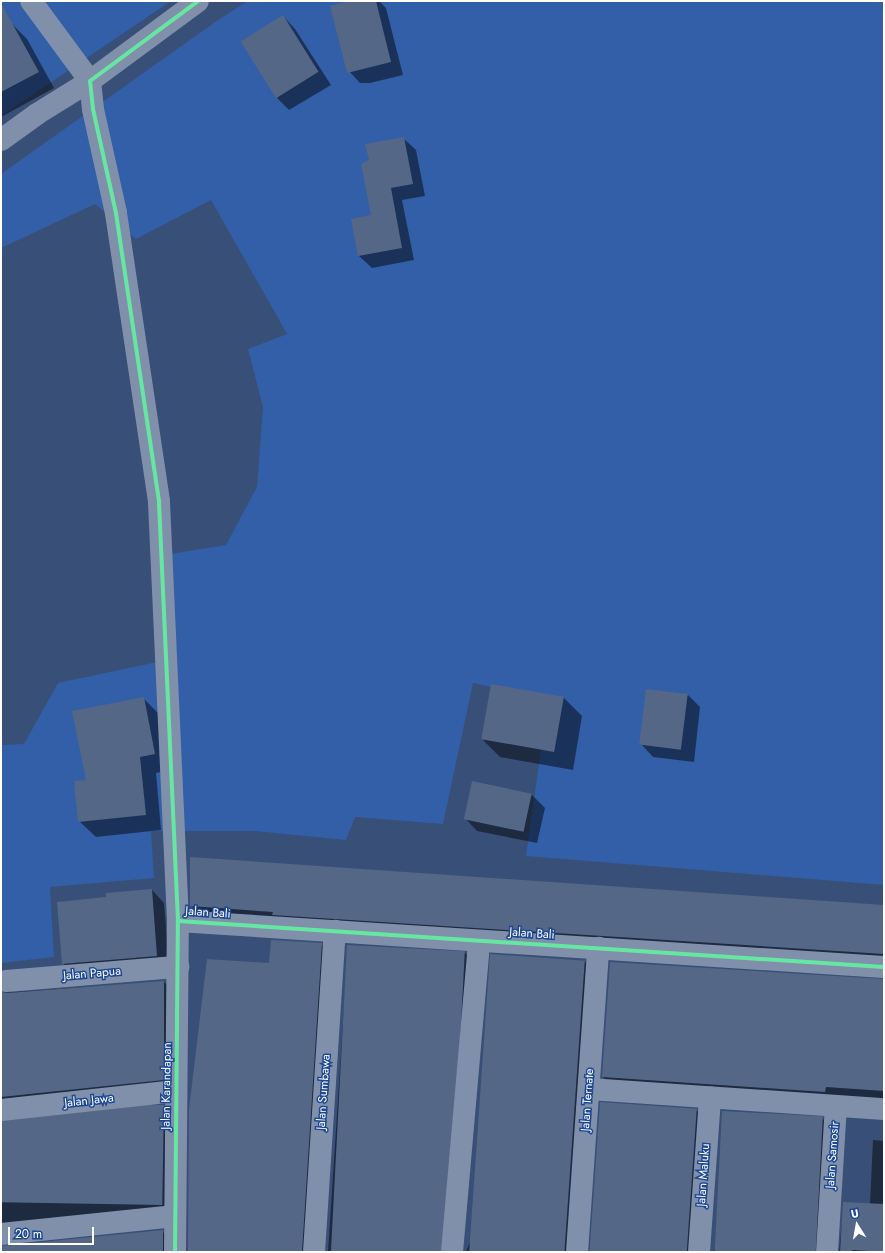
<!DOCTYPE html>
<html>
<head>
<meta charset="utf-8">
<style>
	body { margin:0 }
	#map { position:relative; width:885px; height:1253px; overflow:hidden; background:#384f77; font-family:Jost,sans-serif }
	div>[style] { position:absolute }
	.green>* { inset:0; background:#325fa7 }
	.shadow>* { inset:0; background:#0007 }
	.building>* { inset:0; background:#546787; transform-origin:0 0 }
	.minor>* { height:22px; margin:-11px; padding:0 11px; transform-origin:11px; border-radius:11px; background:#8090aa }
	.cycleway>* { height:4px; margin:-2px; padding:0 2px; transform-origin:2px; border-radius:2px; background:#66e7a1 }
	span { translate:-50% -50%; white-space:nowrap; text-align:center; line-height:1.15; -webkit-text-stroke:3px #1e4891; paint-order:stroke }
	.street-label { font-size:12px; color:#fff }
	.frame { position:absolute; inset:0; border:2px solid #fff; pointer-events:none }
	.north { position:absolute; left:837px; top:1205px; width:40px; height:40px; -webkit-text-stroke:3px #1e4891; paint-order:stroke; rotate:349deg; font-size:11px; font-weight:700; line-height:16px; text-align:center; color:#fff }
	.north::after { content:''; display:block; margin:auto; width:14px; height:18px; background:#fff; clip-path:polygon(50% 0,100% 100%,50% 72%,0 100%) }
	.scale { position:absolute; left:8px; top:1227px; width:86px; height:18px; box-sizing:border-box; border:2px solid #fff; border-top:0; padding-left:5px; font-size:12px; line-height:14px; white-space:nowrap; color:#fff; -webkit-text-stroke:3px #1e4891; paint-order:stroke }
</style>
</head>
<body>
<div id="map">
	<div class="green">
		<i style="clip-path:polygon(1px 1px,171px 1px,1px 116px)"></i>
		<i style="clip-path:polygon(248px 1px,884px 1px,884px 885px,526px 856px,548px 699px,473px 683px,443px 824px,355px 817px,346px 840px,255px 831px,151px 831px,154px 878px,50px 887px,54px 957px,1px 963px,1px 745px,24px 744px,58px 683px,157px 662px,152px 557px,226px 545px,257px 487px,263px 407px,248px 349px,287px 334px,211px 200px,136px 239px,95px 204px,1px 248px,1px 174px,218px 20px)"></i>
	</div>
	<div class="shadow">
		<i style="clip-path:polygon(353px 1px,379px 1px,386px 8px,403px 75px,370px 83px,360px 83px,348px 70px)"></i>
		<i style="clip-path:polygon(283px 16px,295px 29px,331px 85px,289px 110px,277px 98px)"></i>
		<i style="clip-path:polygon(11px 23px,27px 39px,54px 88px,1px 117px,1px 28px)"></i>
		<i style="clip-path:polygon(403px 138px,416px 150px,425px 196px,402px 200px,414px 260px,372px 268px,359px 256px,372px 216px)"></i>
		<i style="clip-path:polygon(492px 685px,564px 698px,582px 716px,573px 770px,500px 757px,482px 739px)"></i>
		<i style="clip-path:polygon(688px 695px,700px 707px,694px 762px,653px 757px,641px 744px)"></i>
		<i style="clip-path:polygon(143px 698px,159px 714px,170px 770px,156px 773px,161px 830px,96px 837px,79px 821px,87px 781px)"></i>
		<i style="clip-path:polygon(473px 782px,532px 795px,545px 808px,537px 843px,477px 831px,465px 818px)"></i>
		<i style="clip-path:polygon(152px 890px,164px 903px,169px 968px,76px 976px,63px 963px,107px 898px)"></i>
		<i style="clip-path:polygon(191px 905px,884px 906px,884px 966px,203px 918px)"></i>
		<i style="clip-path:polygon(321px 944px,334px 957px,315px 1252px,189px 1252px,270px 964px)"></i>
		<i style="clip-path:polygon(348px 946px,465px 953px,478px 966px,453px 1252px,328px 1252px)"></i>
		<i style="clip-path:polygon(584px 961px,597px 974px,578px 1252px,466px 1252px)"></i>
		<i style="clip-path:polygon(884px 980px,884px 1102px,615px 1089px,603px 1077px)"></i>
		<i style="clip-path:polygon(164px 982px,177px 994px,176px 1092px,2px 1118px,1px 1123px,1px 993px)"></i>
		<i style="clip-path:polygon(163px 1106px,176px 1119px,175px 1217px,2px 1241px,1px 1247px,1px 1123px)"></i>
		<i style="clip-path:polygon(696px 1110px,709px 1122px,700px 1252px,591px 1252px)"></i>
		<i style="clip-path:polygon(822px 1118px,835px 1131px,828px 1252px,713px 1252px)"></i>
		<i style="clip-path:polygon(873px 1140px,884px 1141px,884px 1252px,839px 1252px,844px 1203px,870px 1204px)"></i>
		<i style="clip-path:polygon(162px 1231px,175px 1244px,175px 1252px,1px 1252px,1px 1247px)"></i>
	</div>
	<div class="building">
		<i style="clip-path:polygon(349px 1px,376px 1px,391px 62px,347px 73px,330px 6px)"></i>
		<i style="clip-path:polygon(1px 3px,39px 72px,1px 92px)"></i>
		<i style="left:283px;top:15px;width:67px;height:50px;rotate:58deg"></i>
		<i style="clip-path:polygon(404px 137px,413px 184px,391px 188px,402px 248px,358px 256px,351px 219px,371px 215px,361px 164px,369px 160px,365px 144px)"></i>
		<i style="left:491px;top:684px;width:74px;height:56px;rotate:10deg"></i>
		<i style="left:646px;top:689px;width:42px;height:56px;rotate:7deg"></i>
		<i style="clip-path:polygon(144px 697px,155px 754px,140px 757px,146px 815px,78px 822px,74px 781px,86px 780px,72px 711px)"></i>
		<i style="left:472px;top:781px;width:61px;height:39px;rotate:12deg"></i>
		<i style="clip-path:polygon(190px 857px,884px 905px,884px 954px,272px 915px,273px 912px,190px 906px)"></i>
		<i style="clip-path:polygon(152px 889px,157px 956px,62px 964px,57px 902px,106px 897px,106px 893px)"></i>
		<i style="clip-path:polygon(271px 940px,322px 943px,302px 1252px,188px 1252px,189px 1109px,207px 959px,269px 963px)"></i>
		<i style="left:347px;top:945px;width:118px;height:308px;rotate:3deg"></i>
		<i style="left:490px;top:954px;width:95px;height:299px;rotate:4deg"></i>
		<i style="clip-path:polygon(610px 962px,884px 979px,884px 1091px,826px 1087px,825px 1092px,602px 1077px)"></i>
		<i style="clip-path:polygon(164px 981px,164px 1080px,1px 1097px,1px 992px,7px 993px)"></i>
		<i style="left:600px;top:1102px;width:97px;height:150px;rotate:4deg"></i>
		<i style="left:164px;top:1105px;width:100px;height:164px;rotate:91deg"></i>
		<i style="left:722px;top:1111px;width:101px;height:141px;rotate:3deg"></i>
		<i style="clip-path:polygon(843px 1202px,884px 1204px,884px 1252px,852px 1250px,852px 1252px,840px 1252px)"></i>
		<i style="clip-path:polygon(163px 1230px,163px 1252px,1px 1252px,1px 1246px)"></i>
	</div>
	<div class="minor">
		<i style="left:1px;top:140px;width:44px;rotate:-35.8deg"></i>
		<i style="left:37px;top:114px;width:62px;rotate:-31.9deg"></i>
		<i style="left:90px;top:81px;width:99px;rotate:-126.4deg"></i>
		<i style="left:178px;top:921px;width:707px;rotate:3.73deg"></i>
		<i style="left:6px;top:981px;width:173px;rotate:-4.7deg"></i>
		<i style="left:589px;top:1089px;width:296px;rotate:3.9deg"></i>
		<i style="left:1px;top:1110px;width:176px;rotate:-6.2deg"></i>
		<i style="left:1px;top:1234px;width:175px;rotate:-5.9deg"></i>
		<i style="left:175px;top:1252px;width:331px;rotate:-89.5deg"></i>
		<i style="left:178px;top:921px;width:420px;rotate:-92.6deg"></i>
		<i style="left:159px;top:501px;width:291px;rotate:-98.5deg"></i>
		<i style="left:116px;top:213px;width:107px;rotate:-102.5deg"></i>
		<i style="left:93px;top:109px;width:28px;rotate:-96deg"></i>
		<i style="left:90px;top:81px;width:134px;rotate:-36.5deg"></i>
		<i style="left:314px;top:1252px;width:322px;rotate:-86.3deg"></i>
		<i style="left:452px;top:1252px;width:312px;rotate:-85deg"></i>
		<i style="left:577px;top:1252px;width:305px;rotate:-86deg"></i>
		<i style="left:699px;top:1252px;width:155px;rotate:-85.9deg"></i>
		<i style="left:827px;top:1252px;width:146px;rotate:-86.5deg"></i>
	</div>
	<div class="cycleway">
		<i style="left:178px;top:921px;width:707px;rotate:3.73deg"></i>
		<i style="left:175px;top:1252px;width:331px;rotate:-89.5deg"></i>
		<i style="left:178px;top:921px;width:420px;rotate:-92.6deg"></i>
		<i style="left:159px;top:501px;width:291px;rotate:-98.5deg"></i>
		<i style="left:116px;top:213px;width:107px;rotate:-102.5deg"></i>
		<i style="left:93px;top:109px;width:28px;rotate:-96deg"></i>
		<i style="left:90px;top:81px;width:134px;rotate:-36.5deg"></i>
	</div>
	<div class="street-label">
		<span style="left:208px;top:913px;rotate:4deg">Jalan Bali</span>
		<span style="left:532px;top:934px;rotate:4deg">Jalan Bali</span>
		<span style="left:92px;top:974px;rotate:-5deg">Jalan Papua</span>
		<span style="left:167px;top:1086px;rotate:-89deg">Jalan Karandapan</span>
		<span style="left:324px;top:1092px;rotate:-86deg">Jalan Sumbawa</span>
		<span style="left:588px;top:1100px;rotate:-86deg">Jalan Ternate</span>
		<span style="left:89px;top:1101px;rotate:-6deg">Jalan Jawa</span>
		<span style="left:833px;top:1155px;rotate:-86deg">Jalan Samosir</span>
		<span style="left:704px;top:1175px;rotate:-86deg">Jalan Maluku</span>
	</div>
	<div class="frame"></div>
	<div class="north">U</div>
	<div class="scale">20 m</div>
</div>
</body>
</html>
